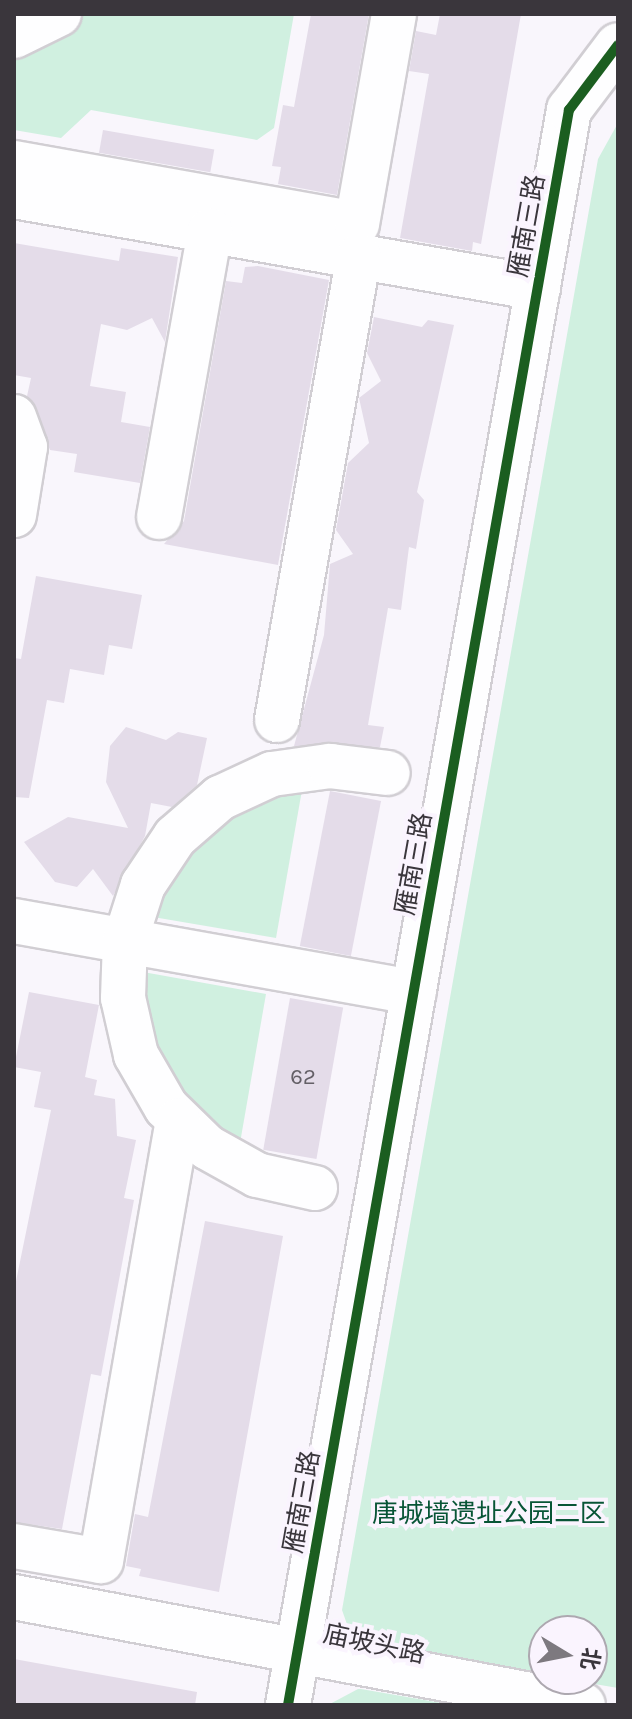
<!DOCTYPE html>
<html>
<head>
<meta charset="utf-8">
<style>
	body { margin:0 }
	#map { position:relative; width:632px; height:1719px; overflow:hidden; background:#f9f6fc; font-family:Karla,"Noto Sans SC",sans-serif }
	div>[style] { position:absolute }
	.green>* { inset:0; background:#d0f0e0 }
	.building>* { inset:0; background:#e4dce9; transform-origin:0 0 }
	.roads { filter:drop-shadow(2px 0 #d1ced3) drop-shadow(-2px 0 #d1ced3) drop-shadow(0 2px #d1ced3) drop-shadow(0 -2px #d1ced3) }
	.minor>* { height:44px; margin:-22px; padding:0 22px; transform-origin:22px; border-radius:22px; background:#fefeff }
	.cycleway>* { height:10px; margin:-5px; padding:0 5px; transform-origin:5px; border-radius:5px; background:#1b5e20 }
	span { translate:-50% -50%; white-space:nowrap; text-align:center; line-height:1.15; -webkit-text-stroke:8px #faf4fe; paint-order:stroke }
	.number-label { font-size:22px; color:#646067 }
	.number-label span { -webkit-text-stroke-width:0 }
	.street-label { font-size:26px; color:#3a363c }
	.park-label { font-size:26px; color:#085536 }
	.frame { position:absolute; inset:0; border:16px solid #3a363c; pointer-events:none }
	.north { position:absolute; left:528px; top:1615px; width:80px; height:80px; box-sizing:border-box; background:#faf4fe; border:2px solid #ada8b0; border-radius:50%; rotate:100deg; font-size:22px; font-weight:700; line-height:32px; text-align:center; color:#3a363c }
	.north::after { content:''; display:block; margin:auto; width:28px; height:36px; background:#7d797f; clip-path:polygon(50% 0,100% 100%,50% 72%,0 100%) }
</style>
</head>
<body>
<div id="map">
	<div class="green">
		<i style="clip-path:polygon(14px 14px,294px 14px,274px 128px,257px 140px,91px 110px,61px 138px,14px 130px)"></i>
		<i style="clip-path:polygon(618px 123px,618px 1688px,565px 1679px,592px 1679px,592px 1631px,544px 1631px,544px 1675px,369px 1644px,349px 1630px,342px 1610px,598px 159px)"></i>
		<i style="clip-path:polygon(302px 790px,276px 938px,153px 917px,176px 870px,210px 832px,252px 805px)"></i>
		<i style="clip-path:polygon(143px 972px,266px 994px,240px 1143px,198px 1112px,168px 1071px,149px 1024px)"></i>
		<i style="clip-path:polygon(358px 1689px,361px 1689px,453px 1705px,328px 1705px)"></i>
	</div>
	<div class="building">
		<i style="clip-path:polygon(311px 14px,369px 14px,337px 195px,278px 184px,281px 167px,272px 166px,283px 105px,294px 107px)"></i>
		<i style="clip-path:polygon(440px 14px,521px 14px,481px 244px,473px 242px,472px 251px,400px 238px,429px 74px,409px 71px,416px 31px,436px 35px)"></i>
		<i style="left:103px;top:130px;width:113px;height:23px;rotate:10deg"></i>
		<i style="clip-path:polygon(14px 243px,119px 261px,121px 248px,178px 257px,165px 342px,152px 318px,127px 330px,101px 324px,90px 386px,126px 392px,121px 422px,150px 427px,140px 483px,74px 472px,77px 454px,50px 450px,27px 396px,31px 378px,14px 375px)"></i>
		<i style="clip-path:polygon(258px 266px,329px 280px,278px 565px,164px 544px,184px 521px,226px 281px,242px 283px,245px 267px)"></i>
		<i style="clip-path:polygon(374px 317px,422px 327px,428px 320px,454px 325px,417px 492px,424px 500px,416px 549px,409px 547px,401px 610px,388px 608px,368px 725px,384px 727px,380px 747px,294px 746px,324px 635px,330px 564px,353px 554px,336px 530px,348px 463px,369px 443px,359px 398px,381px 381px,367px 353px)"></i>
		<i style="clip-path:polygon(36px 576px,142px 595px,132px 649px,109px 645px,104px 675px,70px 669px,64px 703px,47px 700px,29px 798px,14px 797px,14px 658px,21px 659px)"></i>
		<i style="clip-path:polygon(126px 727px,166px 740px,178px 732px,207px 738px,197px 785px,172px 807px,151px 803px,145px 836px,113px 896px,93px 869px,77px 887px,55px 882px,24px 842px,68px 817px,128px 828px,106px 782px,110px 746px)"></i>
		<i style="left:330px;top:791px;width:52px;height:158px;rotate:11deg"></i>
		<i style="clip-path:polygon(29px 992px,99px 1005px,85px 1077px,97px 1080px,94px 1095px,115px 1099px,117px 1136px,136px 1140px,124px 1198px,134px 1200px,101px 1376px,91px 1374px,62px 1529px,14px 1522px,14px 1291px,51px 1110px,34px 1107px,41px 1072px,14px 1067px)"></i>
		<i style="left:290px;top:998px;width:54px;height:154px;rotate:10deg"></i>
		<i style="clip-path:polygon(205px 1221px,283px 1236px,219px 1592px,139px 1576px,141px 1569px,126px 1566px,135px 1514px,148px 1517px)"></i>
		<i style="clip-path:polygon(14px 1659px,197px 1692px,195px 1705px,14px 1705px)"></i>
	</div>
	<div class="roads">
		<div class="minor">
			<i style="left:14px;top:36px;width:50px;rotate:-26.1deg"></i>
			<i style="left:14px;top:163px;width:348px;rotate:10.1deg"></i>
			<i style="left:357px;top:224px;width:213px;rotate:-80deg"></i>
			<i style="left:14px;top:196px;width:532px;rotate:9.96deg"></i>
			<i style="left:14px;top:417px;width:32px;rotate:70deg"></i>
			<i style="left:25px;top:447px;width:69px;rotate:99.2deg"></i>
			<i style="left:159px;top:517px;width:291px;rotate:-79.9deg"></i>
			<i style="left:277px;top:720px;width:471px;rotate:-80deg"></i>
			<i style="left:14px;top:921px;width:406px;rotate:10.1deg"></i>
			<i style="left:315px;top:1188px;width:59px;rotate:-167.4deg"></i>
			<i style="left:257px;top:1175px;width:57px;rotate:-150.8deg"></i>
			<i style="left:207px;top:1147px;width:57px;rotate:-135.7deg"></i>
			<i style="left:166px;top:1107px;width:60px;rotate:-120deg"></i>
			<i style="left:136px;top:1055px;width:58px;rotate:-102.8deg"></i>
			<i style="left:123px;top:998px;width:57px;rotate:-88deg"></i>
			<i style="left:125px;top:941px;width:59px;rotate:-72.2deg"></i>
			<i style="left:143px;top:885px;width:58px;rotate:-56.3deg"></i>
			<i style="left:175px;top:837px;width:60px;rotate:-40.9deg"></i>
			<i style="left:220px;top:798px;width:57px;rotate:-24.8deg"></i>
			<i style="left:272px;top:774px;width:59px;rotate:-7.9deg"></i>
			<i style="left:330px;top:766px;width:58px;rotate:6.9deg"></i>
			<i style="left:14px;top:1546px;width:88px;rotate:9.8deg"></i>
			<i style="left:101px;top:1561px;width:447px;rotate:-80.1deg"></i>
			<i style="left:14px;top:1597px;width:579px;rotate:10.75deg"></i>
			<i style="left:288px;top:1705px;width:1620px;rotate:-80.01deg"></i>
			<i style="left:569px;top:110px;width:81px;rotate:-53deg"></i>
		</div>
	</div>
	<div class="cycleway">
		<i style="left:288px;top:1705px;width:1620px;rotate:-80.01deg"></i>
		<i style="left:569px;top:110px;width:81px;rotate:-53deg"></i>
	</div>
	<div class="number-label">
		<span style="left:303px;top:1078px">62</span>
	</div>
	<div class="street-label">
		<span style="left:527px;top:226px;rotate:-80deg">雁南三路</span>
		<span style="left:414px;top:864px;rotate:-80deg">雁南三路</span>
		<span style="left:302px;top:1502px;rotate:-80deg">雁南三路</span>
		<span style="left:374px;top:1644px;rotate:12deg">庙坡头路</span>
	</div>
	<div class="park-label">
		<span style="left:489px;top:1514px">唐城墙遗址公园二区</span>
	</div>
	<div class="frame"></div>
	<div class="north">北</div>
</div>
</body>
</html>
